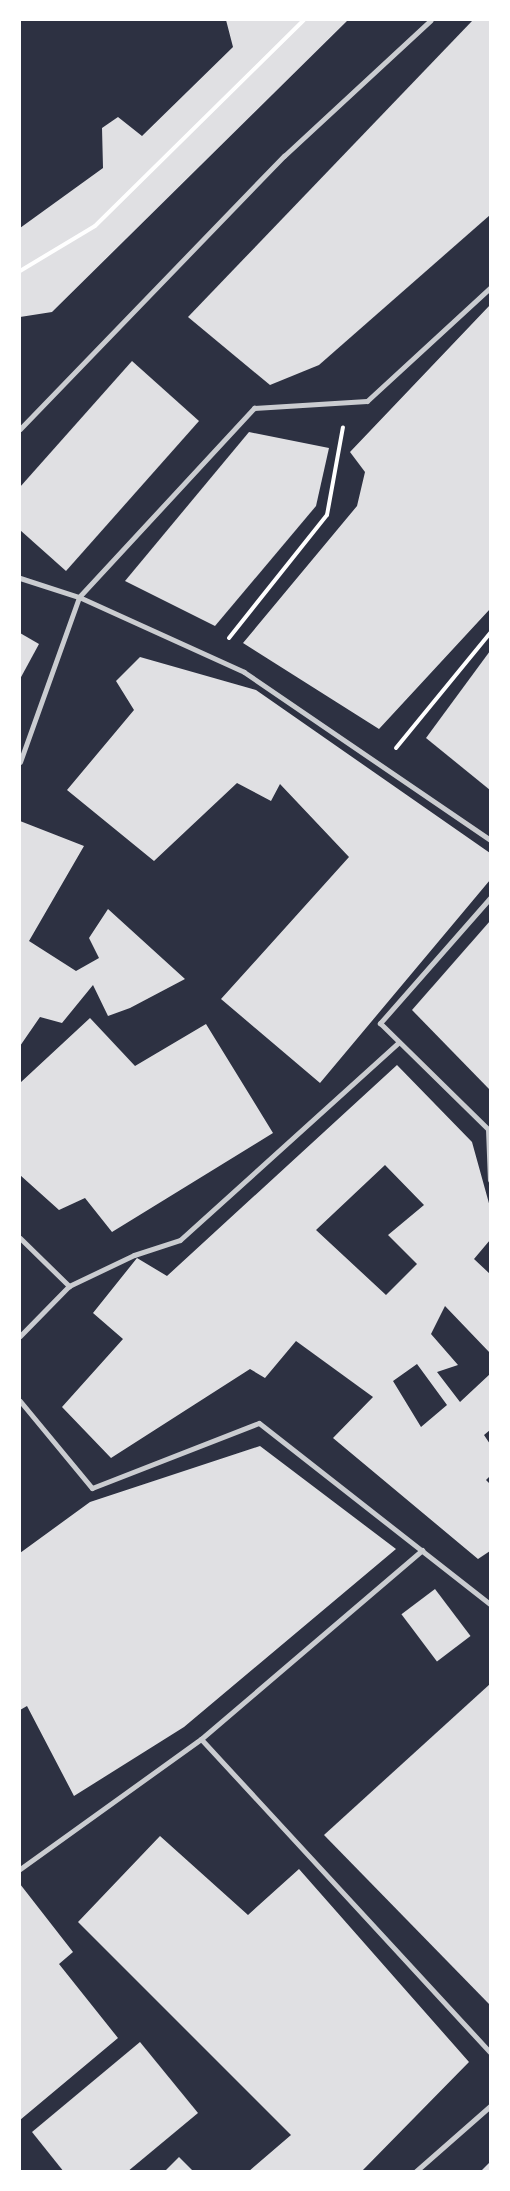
<!DOCTYPE html>
<html>
<head>
<meta charset="utf-8">
<style>
	body { margin:0 }
	#map { position:relative; width:510px; height:2191px; overflow:hidden; background:#2d3142; font-family:"DM Sans",sans-serif }
	div>[style] { position:absolute }
	.building>* { inset:0; background:#e0e0e3; transform-origin:0 0 }
	.path>* { height:4px; margin:-2px; padding:0 2px; transform-origin:2px; border-radius:2px; background:#fff }
	.pedestrian>* { height:5px; margin:-2.5px; padding:0 2.5px; transform-origin:2.5px; border-radius:2.5px; background:#caccd0 }
	span { translate:-50% -50%; white-space:nowrap; text-align:center; line-height:1.15; -webkit-text-stroke:4.5px #fff; paint-order:stroke }
	.frame { position:absolute; inset:0; border:21px solid #fff; pointer-events:none }
</style>
</head>
<body>
<div id="map">
	<div class="building">
		<i style="clip-path:polygon(226px 20px,348px 20px,52px 312px,20px 317px,20px 228px,103px 168px,102px 128px,118px 117px,142px 136px,233px 47px)"></i>
		<i style="clip-path:polygon(473px 20px,490px 20px,490px 215px,319px 365px,270px 385px,188px 317px)"></i>
		<i style="clip-path:polygon(490px 305px,490px 609px,379px 729px,243px 643px,357px 506px,365px 472px,350px 452px)"></i>
		<i style="clip-path:polygon(132px 361px,199px 421px,66px 571px,20px 530px,20px 487px)"></i>
		<i style="clip-path:polygon(249px 432px,329px 448px,316px 506px,215px 626px,125px 581px)"></i>
		<i style="clip-path:polygon(20px 633px,39px 644px,20px 679px)"></i>
		<i style="clip-path:polygon(490px 651px,490px 790px,426px 738px)"></i>
		<i style="clip-path:polygon(140px 657px,256px 690px,490px 853px,490px 880px,320px 1083px,221px 999px,349px 857px,280px 784px,271px 801px,237px 783px,154px 861px,67px 790px,134px 710px,116px 681px)"></i>
		<i style="clip-path:polygon(20px 821px,84px 846px,29px 941px,76px 971px,99px 958px,89px 938px,108px 909px,185px 979px,130px 1008px,108px 1016px,93px 985px,62px 1023px,40px 1017px,20px 1046px)"></i>
		<i style="clip-path:polygon(490px 921px,490px 1090px,412px 1010px)"></i>
		<i style="clip-path:polygon(90px 1018px,135px 1066px,206px 1024px,273px 1133px,112px 1232px,85px 1198px,59px 1210px,20px 1175px,20px 1083px)"></i>
		<i style="clip-path:polygon(evenodd,397px 1065px,472px 1142px,490px 1207px,490px 1240px,474px 1259px,490px 1274px,490px 1353px,445px 1306px,431px 1334px,458px 1365px,437px 1372px,460px 1402px,490px 1374px,490px 1430px,484px 1435px,490px 1444px,490px 1476px,486px 1480px,490px 1484px,490px 1551px,478px 1559px,333px 1438px,373px 1397px,296px 1341px,265px 1378px,250px 1369px,111px 1458px,62px 1407px,123px 1339px,93px 1313px,137px 1258px,167px 1276px,397px 1065px,385px 1165px,424px 1205px,388px 1235px,417px 1264px,386px 1295px,316px 1230px,385px 1165px,397px 1065px,417px 1364px,447px 1405px,421px 1427px,393px 1381px,417px 1364px)"></i>
		<i style="clip-path:polygon(260px 1446px,396px 1549px,184px 1727px,74px 1796px,27px 1706px,20px 1710px,20px 1553px,90px 1502px)"></i>
		<i style="left:435px;top:1589px;width:59px;height:42px;rotate:53deg"></i>
		<i style="clip-path:polygon(490px 1684px,490px 2005px,324px 1835px)"></i>
		<i style="clip-path:polygon(160px 1836px,248px 1915px,299px 1869px,469px 2062px,361px 2172px,248px 2172px,291px 2135px,78px 1922px)"></i>
		<i style="clip-path:polygon(20px 1884px,73px 1952px,59px 1964px,118px 2038px,20px 2120px)"></i>
		<i style="clip-path:polygon(140px 2042px,198px 2113px,127px 2172px,64px 2172px,32px 2132px)"></i>
		<i style="clip-path:polygon(179px 2157px,194px 2172px,164px 2172px)"></i>
		<i style="clip-path:polygon(490px 2162px,490px 2172px,480px 2172px)"></i>
	</div>
	<div class="path">
		<i style="left:20px;top:271px;width:87px;rotate:-31deg"></i>
		<i style="left:95px;top:226px;width:293px;rotate:-44.6deg"></i>
		<i style="left:229px;top:638px;width:157px;rotate:-51.5deg"></i>
		<i style="left:327px;top:515px;width:89px;rotate:-79.7deg"></i>
		<i style="left:396px;top:748px;width:149px;rotate:-50.7deg"></i>
	</div>
	<div class="pedestrian">
		<i style="left:20px;top:429px;width:380px;rotate:-46deg"></i>
		<i style="left:284px;top:156px;width:200px;rotate:-42.8deg"></i>
		<i style="left:20px;top:578px;width:62px;rotate:17.9deg"></i>
		<i style="left:79px;top:597px;width:181px;rotate:24.4deg"></i>
		<i style="left:244px;top:672px;width:298px;rotate:34.3deg"></i>
		<i style="left:20px;top:762px;width:175px;rotate:-70.3deg"></i>
		<i style="left:79px;top:597px;width:258px;rotate:-47.2deg"></i>
		<i style="left:254px;top:408px;width:113px;rotate:-3.5deg"></i>
		<i style="left:367px;top:401px;width:167px;rotate:-42.6deg"></i>
		<i style="left:490px;top:898px;width:167px;rotate:131.3deg"></i>
		<i style="left:380px;top:1023px;width:151px;rotate:44.5deg"></i>
		<i style="left:488px;top:1129px;width:51px;rotate:87.8deg"></i>
		<i style="left:20px;top:1238px;width:69px;rotate:44.4deg"></i>
		<i style="left:20px;top:1336px;width:70px;rotate:-45.6deg"></i>
		<i style="left:69px;top:1286px;width:72px;rotate:-25.5deg"></i>
		<i style="left:134px;top:1255px;width:48px;rotate:-18.1deg"></i>
		<i style="left:180px;top:1240px;width:295px;rotate:-42.1deg"></i>
		<i style="left:20px;top:1401px;width:113px;rotate:50.4deg"></i>
		<i style="left:92px;top:1488px;width:179px;rotate:-21.3deg"></i>
		<i style="left:259px;top:1423px;width:293px;rotate:38.1deg"></i>
		<i style="left:201px;top:1739px;width:426px;rotate:47.3deg"></i>
		<i style="left:20px;top:1869px;width:223px;rotate:-35.7deg"></i>
		<i style="left:201px;top:1739px;width:291px;rotate:-40.5deg"></i>
		<i style="left:415px;top:2172px;width:100px;rotate:-41.3deg"></i>
	</div>
	<div class="frame"></div>
</div>
</body>
</html>
